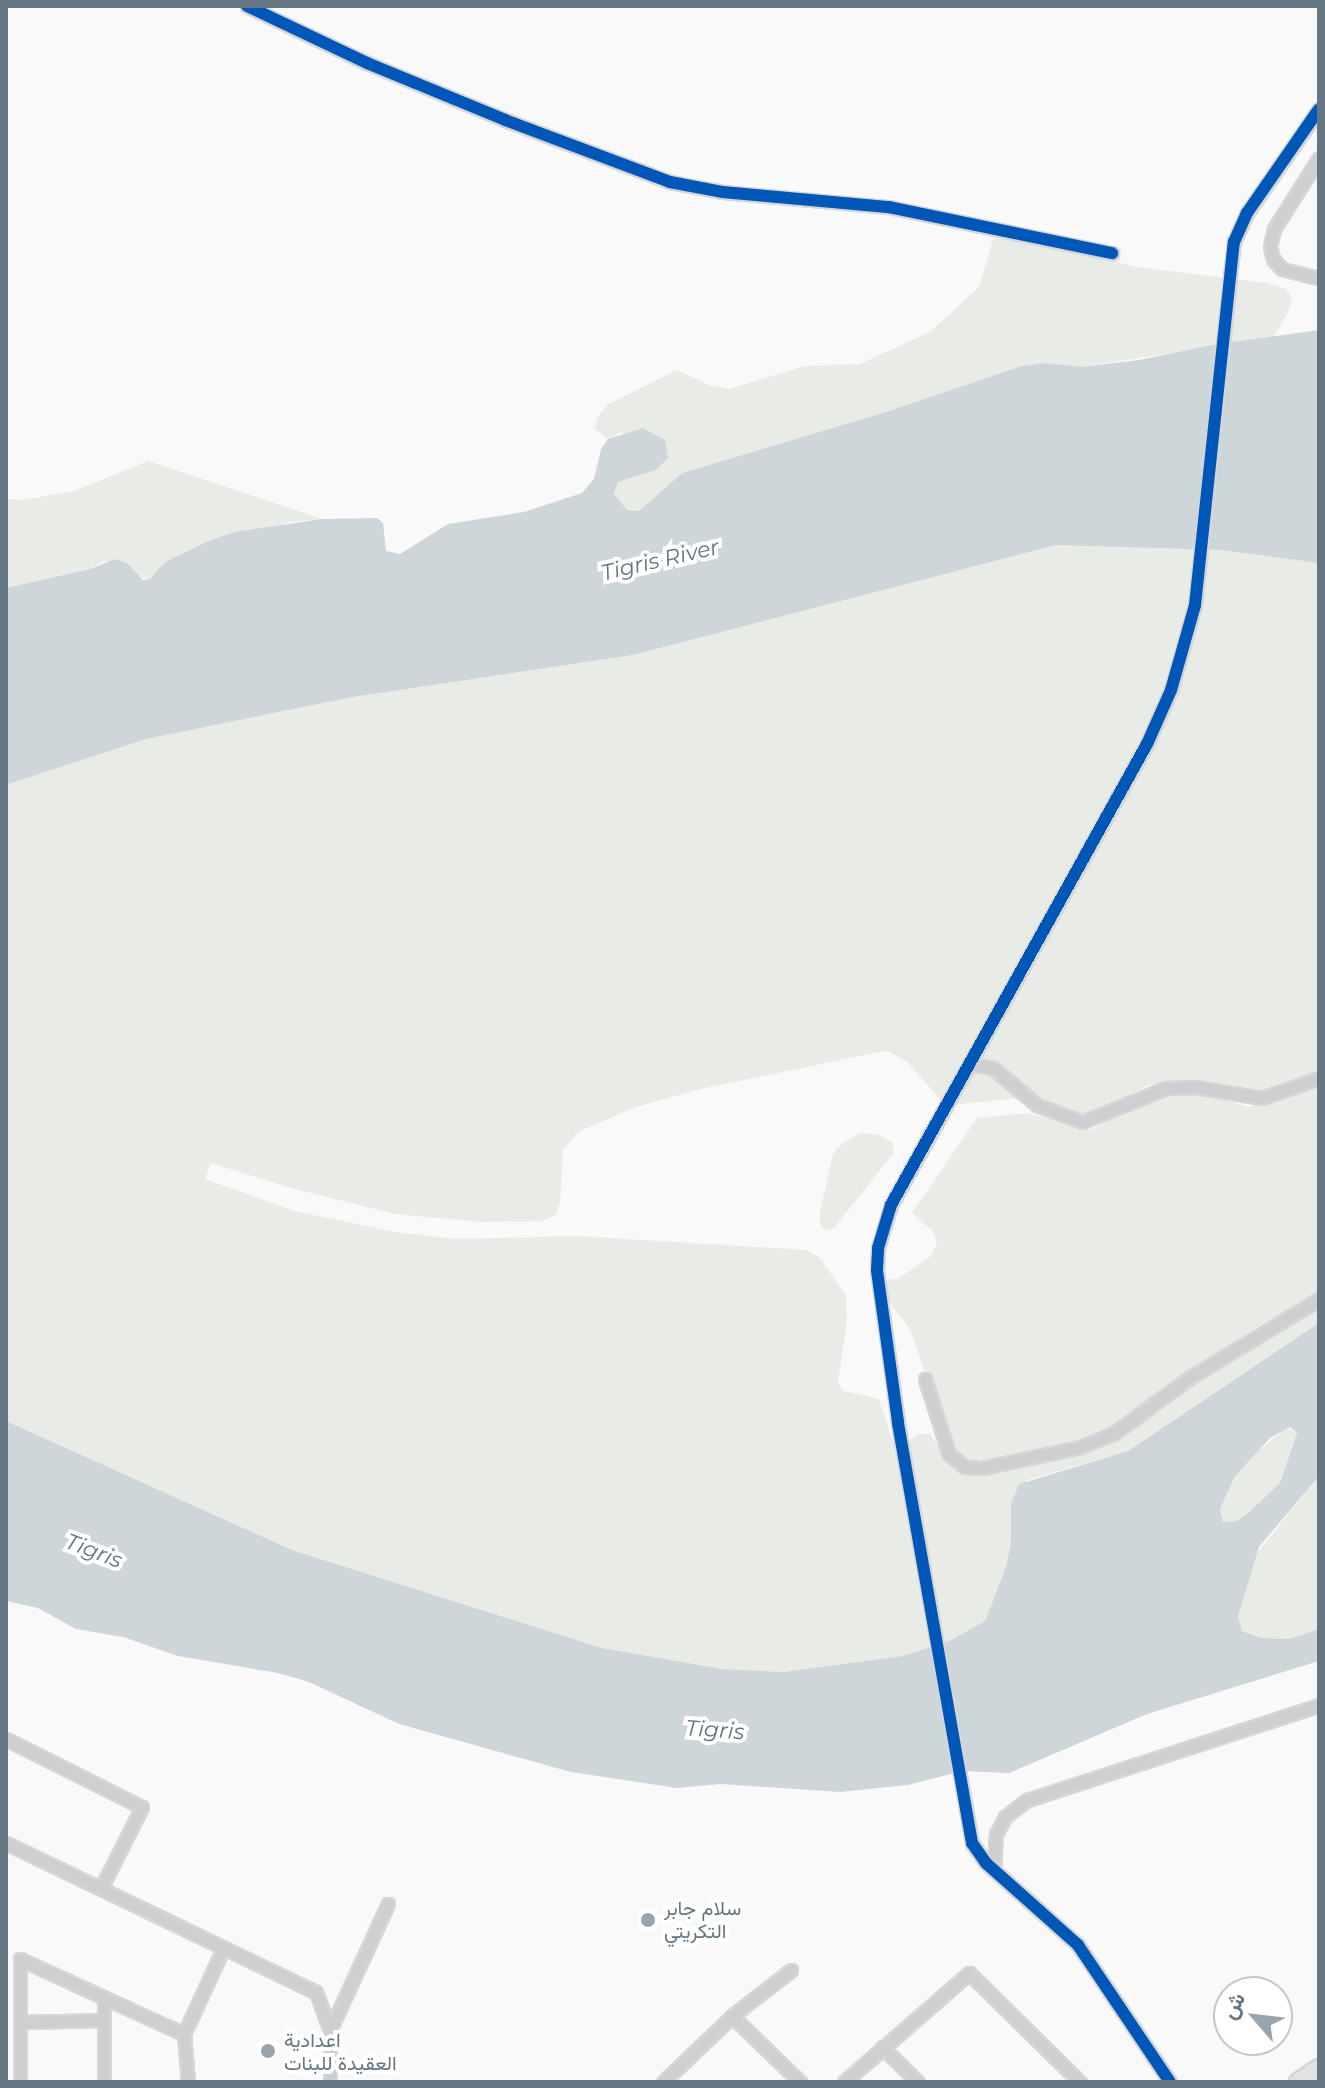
<!DOCTYPE html>
<html>
<head>
<meta charset="utf-8">
<style>
	body { margin:0 }
	#map { position:relative; width:1325px; height:2088px; overflow:hidden; background:#f9f9f9; font-family:Montserrat,Vazirmatn,sans-serif }
	div>[style] { position:absolute }
	.green>* { inset:0; background:#e8ebe6 }
	.water>* { inset:0; background:#ced6d9 }
	.roads { filter:drop-shadow(2px 0 #d5d6d7) drop-shadow(-2px 0 #d5d6d7) drop-shadow(0 2px #d5d6d7) drop-shadow(0 -2px #d5d6d7) }
	.minor>* { height:11px; margin:-5.5px; padding:0 5.5px; transform-origin:5.5px; border-radius:5.5px; background:#cecfd0 }
	.secondary>* { height:16px; margin:-8px; padding:0 8px; transform-origin:8px; border-radius:8px; background:#e1e2e2 }
	.cycleway>* { height:12px; margin:-6px; padding:0 6px; transform-origin:6px; border-radius:6px; background:#0057b8 }
	.dots>* { width:22px; height:22px; translate:-50% -50%; box-sizing:border-box; border:4px solid #fff; border-radius:50% }
	span { translate:-50% -50%; white-space:nowrap; text-align:center; line-height:1.15; -webkit-text-stroke:8px #fff; paint-order:stroke }
	.poi-label { font-size:20px; color:#657683 }
	.left { translate:0 -50%; text-align:left }
	.water-label { font-size:22px; color:#60757c; font-style:italic }
	.frame { position:absolute; inset:0; border:8px solid #657683; pointer-events:none }
	.north { position:absolute; left:1213px; top:1976px; width:80px; height:80px; box-sizing:border-box; background:#fff; border:2px solid #c1c8cd; border-radius:50%; rotate:298deg; font-size:22px; font-weight:700; line-height:32px; text-align:center; color:#657683 }
	.north::after { content:''; display:block; margin:auto; width:28px; height:36px; background:#99a4ac; clip-path:polygon(50% 0,100% 100%,50% 72%,0 100%) }
</style>
</head>
<body>
<div id="map">
	<div class="green">
		<i style="clip-path:polygon(1008px 237px,1137px 267px,1267px 283px,1287px 289px,1292px 300px,1287px 315px,1273px 337px,1081px 367px,1046px 363px,1022px 366px,886px 412px,682px 473px,639px 511px,627px 510px,616px 499px,614px 489px,618px 482px,656px 470px,621px 432px,608px 439px,595px 429px,597px 418px,607px 405px,677px 370px,709px 385px,729px 389px,805px 366px,860px 364px,930px 332px,979px 287px,993px 240px)"></i>
		<i style="clip-path:polygon(148px 461px,322px 519px,289px 522px,150px 579px,138px 576px,127px 563px,104px 561px,90px 569px,6px 588px,6px 499px,24px 500px,74px 491px)"></i>
		<i style="clip-path:polygon(1056px 545px,1220px 550px,1319px 563px,1319px 1072px,1255px 1094px,1195px 1081px,1149px 1085px,1084px 1117px,1020px 1098px,962px 1104px,942px 1101px,907px 1062px,888px 1051px,879px 1052px,700px 1089px,633px 1108px,578px 1132px,563px 1150px,560px 1203px,555px 1216px,541px 1221px,482px 1222px,395px 1214px,291px 1188px,211px 1163px,205px 1179px,294px 1211px,395px 1232px,455px 1239px,577px 1236px,806px 1250px,819px 1257px,846px 1295px,847px 1320px,838px 1383px,843px 1391px,879px 1399px,892px 1440px,907px 1441px,919px 1434px,930px 1434px,953px 1468px,972px 1476px,1117px 1439px,1235px 1356px,1319px 1308px,1319px 1323px,1128px 1451px,1027px 1480px,1011px 1504px,1011px 1543px,1006px 1567px,985px 1621px,951px 1640px,903px 1656px,855px 1664px,784px 1672px,722px 1669px,657px 1659px,602px 1648px,292px 1550px,6px 1421px,6px 785px,146px 739px,353px 697px,633px 655px)"></i>
		<i style="clip-path:polygon(1319px 1083px,1319px 1294px,1260px 1325px,1100px 1434px,1082px 1442px,972px 1465px,958px 1458px,949px 1443px,910px 1329px,880px 1290px,890px 1278px,896px 1280px,931px 1256px,937px 1243px,933px 1231px,912px 1213px,977px 1118px,1028px 1113px,1090px 1130px,1142px 1102px,1159px 1097px,1178px 1093px,1214px 1097px,1249px 1107px)"></i>
		<i style="clip-path:polygon(860px 1133px,880px 1135px,893px 1143px,893px 1154px,834px 1228px,826px 1230px,821px 1226px,819px 1217px,833px 1154px,842px 1144px)"></i>
		<i style="clip-path:polygon(1287px 1428px,1297px 1433px,1280px 1483px,1247px 1515px,1236px 1521px,1223px 1522px,1220px 1509px,1235px 1476px,1255px 1453px)"></i>
		<i style="clip-path:polygon(1319px 1476px,1319px 1629px,1289px 1639px,1261px 1638px,1242px 1631px,1238px 1616px,1253px 1558px)"></i>
	</div>
	<div class="water">
		<i style="clip-path:polygon(1319px 330px,1319px 563px,1220px 550px,1056px 545px,633px 655px,353px 697px,146px 739px,6px 785px,6px 588px,90px 569px,115px 559px,127px 563px,143px 580px,150px 579px,165px 562px,209px 541px,234px 532px,322px 519px,377px 518px,383px 523px,386px 551px,400px 554px,448px 524px,524px 512px,582px 493px,594px 479px,601px 449px,608px 439px,643px 428px,665px 440px,668px 458px,656px 470px,618px 482px,614px 494px,627px 510px,639px 511px,682px 473px,886px 412px,1022px 366px,1046px 363px,1081px 367px,1139px 360px,1212px 345px)"></i>
		<i style="clip-path:polygon(evenodd,1319px 1323px,1319px 1476px,1259px 1547px,1238px 1616px,1242px 1631px,1261px 1638px,1289px 1639px,1319px 1629px,1319px 1661px,1147px 1714px,1009px 1773px,962px 1771px,908px 1785px,840px 1792px,721px 1784px,677px 1788px,571px 1772px,399px 1724px,309px 1682px,278px 1673px,178px 1656px,123px 1637px,76px 1629px,38px 1608px,6px 1601px,6px 1421px,292px 1550px,602px 1648px,722px 1669px,784px 1672px,903px 1656px,951px 1640px,985px 1621px,1006px 1567px,1011px 1543px,1011px 1504px,1019px 1484px,1128px 1451px,1319px 1323px,1290px 1427px,1297px 1433px,1280px 1483px,1246px 1515px,1236px 1521px,1223px 1522px,1220px 1509px,1235px 1476px,1270px 1438px,1290px 1427px)"></i>
	</div>
	<div class="roads">
		<div class="minor">
			<i style="left:247px;top:6px;width:133px;rotate:25.4deg"></i>
			<i style="left:367px;top:63px;width:149px;rotate:22.4deg"></i>
			<i style="left:505px;top:120px;width:176px;rotate:20.6deg"></i>
			<i style="left:670px;top:182px;width:54px;rotate:10.7deg"></i>
			<i style="left:723px;top:192px;width:167px;rotate:5.2deg"></i>
			<i style="left:889px;top:207px;width:228px;rotate:11.7deg"></i>
			<i style="left:1319px;top:158px;width:84px;rotate:122.4deg"></i>
			<i style="left:1274px;top:229px;width:18px;rotate:103deg"></i>
			<i style="left:1270px;top:247px;width:12px;rotate:76deg"></i>
			<i style="left:1273px;top:259px;width:13px;rotate:48deg"></i>
			<i style="left:1282px;top:269px;width:38px;rotate:14deg"></i>
			<i style="left:969px;top:1064px;width:24px;rotate:9deg"></i>
			<i style="left:993px;top:1068px;width:57px;rotate:40.1deg"></i>
			<i style="left:1037px;top:1105px;width:48px;rotate:20.7deg"></i>
			<i style="left:1082px;top:1122px;width:91px;rotate:-22deg"></i>
			<i style="left:1166px;top:1088px;width:30px;rotate:-2deg"></i>
			<i style="left:1196px;top:1087px;width:67px;rotate:9.5deg"></i>
			<i style="left:1262px;top:1098px;width:60px;rotate:-19.3deg"></i>
			<i style="left:925px;top:1379px;width:79px;rotate:72.3deg"></i>
			<i style="left:949px;top:1454px;width:21px;rotate:39deg"></i>
			<i style="left:965px;top:1467px;width:17px;rotate:3deg"></i>
			<i style="left:982px;top:1468px;width:100px;rotate:-12.1deg"></i>
			<i style="left:1080px;top:1447px;width:35px;rotate:-22deg"></i>
			<i style="left:1113px;top:1434px;width:94px;rotate:-36.4deg"></i>
			<i style="left:1189px;top:1378px;width:152px;rotate:-31.3deg"></i>
			<i style="left:6px;top:1739px;width:152px;rotate:26.6deg"></i>
			<i style="left:142px;top:1807px;width:91px;rotate:116.8deg"></i>
			<i style="left:6px;top:1843px;width:344px;rotate:25.7deg"></i>
			<i style="left:316px;top:1992px;width:41px;rotate:70.3deg"></i>
			<i style="left:330px;top:2031px;width:51px;rotate:90deg"></i>
			<i style="left:994px;top:1870px;width:36px;rotate:-87deg"></i>
			<i style="left:996px;top:1834px;width:19px;rotate:-62deg"></i>
			<i style="left:1005px;top:1817px;width:28px;rotate:-38deg"></i>
			<i style="left:1027px;top:1800px;width:307px;rotate:-18deg"></i>
			<i style="left:104px;top:1998px;width:84px;rotate:90deg"></i>
			<i style="left:732px;top:2016px;width:95px;rotate:44.1deg"></i>
			<i style="left:20px;top:2022px;width:84px;rotate:-1.4deg"></i>
			<i style="left:330px;top:2030px;width:139px;rotate:-65.3deg"></i>
			<i style="left:882px;top:2047px;width:50px;rotate:44.2deg"></i>
			<i style="left:20px;top:2082px;width:123px;rotate:-90deg"></i>
			<i style="left:20px;top:1959px;width:180px;rotate:24.6deg"></i>
			<i style="left:188px;top:2082px;width:48px;rotate:-94.8deg"></i>
			<i style="left:184px;top:2034px;width:94px;rotate:-65.4deg"></i>
			<i style="left:663px;top:2082px;width:95px;rotate:-43.7deg"></i>
			<i style="left:732px;top:2016px;width:75px;rotate:-37.9deg"></i>
			<i style="left:844px;top:2082px;width:166px;rotate:-41.1deg"></i>
			<i style="left:969px;top:1973px;width:156px;rotate:44.5deg"></i>
			<i style="left:1170px;top:2082px;width:165px;rotate:-123.9deg"></i>
			<i style="left:1078px;top:1945px;width:123px;rotate:-138.3deg"></i>
			<i style="left:986px;top:1863px;width:24px;rotate:-125deg"></i>
			<i style="left:972px;top:1843px;width:427px;rotate:-100deg"></i>
			<i style="left:898px;top:1422px;width:153px;rotate:-97.9deg"></i>
			<i style="left:877px;top:1270px;width:22px;rotate:-87deg"></i>
			<i style="left:878px;top:1248px;width:45px;rotate:-73.2deg"></i>
			<i style="left:891px;top:1205px;width:527px;rotate:-60.96deg"></i>
			<i style="left:1147px;top:744px;width:59px;rotate:-66deg"></i>
			<i style="left:1171px;top:690px;width:88px;rotate:-74.2deg"></i>
			<i style="left:1195px;top:605px;width:365px;rotate:-83.9deg"></i>
			<i style="left:1234px;top:242px;width:32px;rotate:-66deg"></i>
			<i style="left:1247px;top:213px;width:126px;rotate:-55.3deg"></i>
		</div>
		<div class="secondary">
			<i style="left:1298px;top:2082px;width:25px;rotate:-34deg"></i>
		</div>
	</div>
	<div class="cycleway">
		<i style="left:247px;top:6px;width:133px;rotate:25.4deg"></i>
		<i style="left:367px;top:63px;width:149px;rotate:22.4deg"></i>
		<i style="left:505px;top:120px;width:176px;rotate:20.6deg"></i>
		<i style="left:670px;top:182px;width:54px;rotate:10.7deg"></i>
		<i style="left:723px;top:192px;width:167px;rotate:5.2deg"></i>
		<i style="left:889px;top:207px;width:228px;rotate:11.7deg"></i>
		<i style="left:1170px;top:2082px;width:165px;rotate:-123.9deg"></i>
		<i style="left:1078px;top:1945px;width:123px;rotate:-138.3deg"></i>
		<i style="left:986px;top:1863px;width:24px;rotate:-125deg"></i>
		<i style="left:972px;top:1843px;width:427px;rotate:-100deg"></i>
		<i style="left:898px;top:1422px;width:153px;rotate:-97.9deg"></i>
		<i style="left:877px;top:1270px;width:22px;rotate:-87deg"></i>
		<i style="left:878px;top:1248px;width:45px;rotate:-73.2deg"></i>
		<i style="left:891px;top:1205px;width:527px;rotate:-60.96deg"></i>
		<i style="left:1147px;top:744px;width:59px;rotate:-66deg"></i>
		<i style="left:1171px;top:690px;width:88px;rotate:-74.2deg"></i>
		<i style="left:1195px;top:605px;width:365px;rotate:-83.9deg"></i>
		<i style="left:1234px;top:242px;width:32px;rotate:-66deg"></i>
		<i style="left:1247px;top:213px;width:126px;rotate:-55.3deg"></i>
	</div>
	<div class="dots">
		<i style="left:648px;top:1920px;background:#99a4ac"></i>
		<i style="left:268px;top:2051px;background:#99a4ac"></i>
	</div>
	<div class="poi-label">
		<span class="left" style="left:664px;top:1920px">سلام جابر<br>التكريتي</span>
		<span class="left" style="left:284px;top:2052px">اعدادية<br>العقيدة للبنات</span>
	</div>
	<div class="water-label">
		<span style="left:660px;top:560px;rotate:-13deg">Tigris River</span>
		<span style="left:94px;top:1551px;rotate:21deg">Tigris</span>
		<span style="left:715px;top:1730px;rotate:4deg">Tigris</span>
	</div>
	<div class="frame"></div>
	<div class="north">ش</div>
</div>
</body>
</html>
